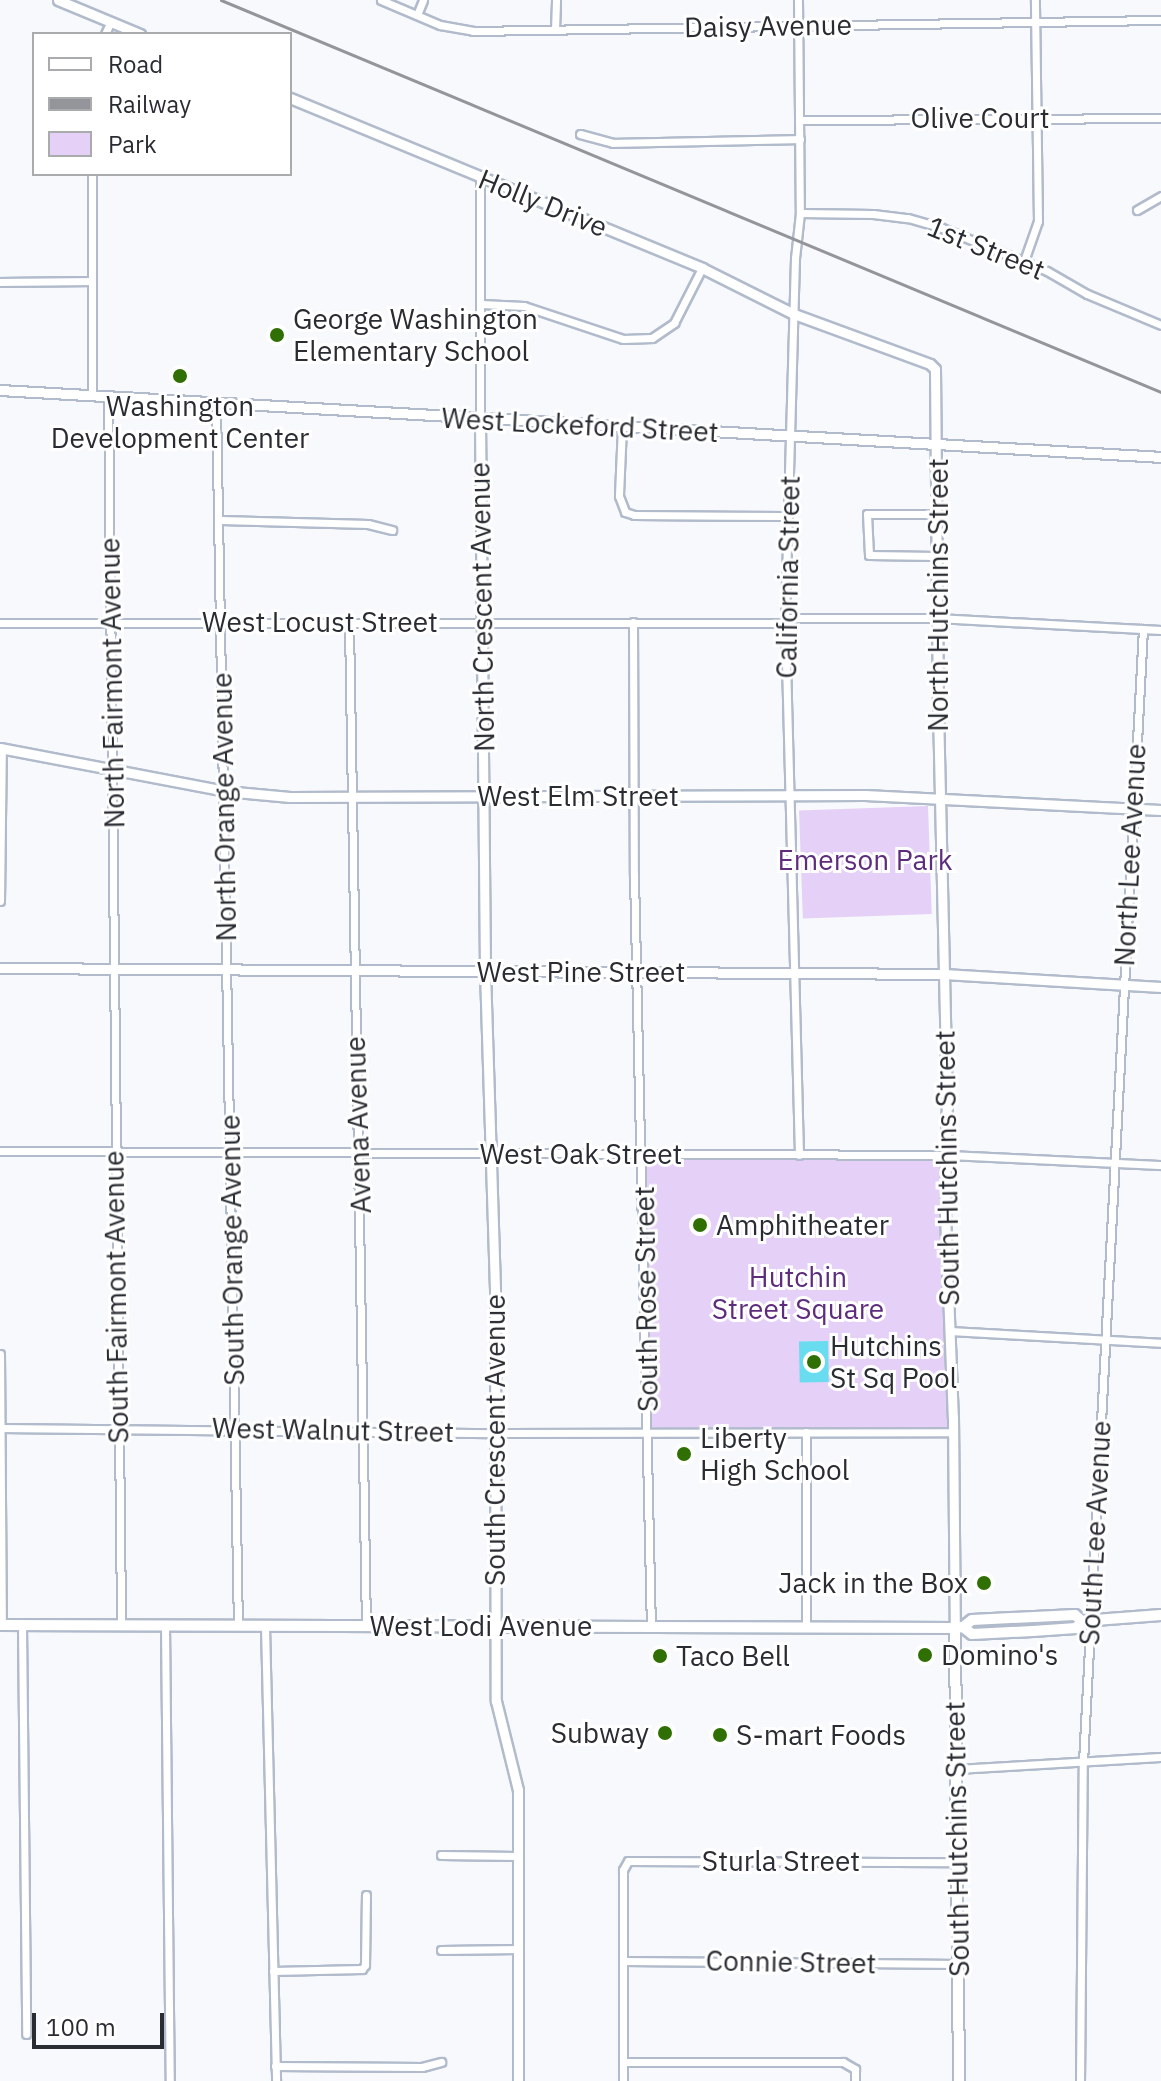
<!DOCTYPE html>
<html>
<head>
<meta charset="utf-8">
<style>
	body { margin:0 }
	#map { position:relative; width:1161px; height:2081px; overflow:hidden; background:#f7f9fc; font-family:"IBM Plex Sans",sans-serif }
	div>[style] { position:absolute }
	.green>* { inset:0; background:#e5d0f7; transform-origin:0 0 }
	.water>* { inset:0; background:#6adcf0; transform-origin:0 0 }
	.roads { filter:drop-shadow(2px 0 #b1bbcb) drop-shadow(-2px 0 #b1bbcb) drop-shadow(0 2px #b1bbcb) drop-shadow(0 -2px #b1bbcb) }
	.minor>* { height:7px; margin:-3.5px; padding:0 3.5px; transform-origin:3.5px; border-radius:3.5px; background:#fff }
	.tertiary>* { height:9px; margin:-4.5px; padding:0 4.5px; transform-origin:4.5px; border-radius:4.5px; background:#fff }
	.secondary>* { height:10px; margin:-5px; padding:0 5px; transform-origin:5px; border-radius:5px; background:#fff }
	.rail>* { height:3px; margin:-1.5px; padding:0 1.5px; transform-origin:1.5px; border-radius:1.5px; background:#93959a }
	.dots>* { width:22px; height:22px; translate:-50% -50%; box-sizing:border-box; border:4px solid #fff; border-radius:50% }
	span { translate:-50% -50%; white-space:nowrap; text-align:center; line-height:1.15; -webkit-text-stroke:6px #fff; paint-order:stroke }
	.street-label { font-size:28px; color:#292c32 }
	.poi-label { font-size:28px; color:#292c32 }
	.left { translate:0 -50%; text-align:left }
	.right { translate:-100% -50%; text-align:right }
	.park-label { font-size:28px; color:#5d2c7d }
	.legend { position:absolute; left:32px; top:32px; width:260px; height:144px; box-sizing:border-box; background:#fff; border:2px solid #a9abad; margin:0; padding:10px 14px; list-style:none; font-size:24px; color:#292c32 }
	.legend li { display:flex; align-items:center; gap:16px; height:40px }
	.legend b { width:40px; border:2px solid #a9abad }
	.scale { position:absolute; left:32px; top:2013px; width:132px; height:36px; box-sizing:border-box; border:4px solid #292c32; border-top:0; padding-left:10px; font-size:24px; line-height:28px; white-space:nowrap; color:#292c32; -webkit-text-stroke:6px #fff; paint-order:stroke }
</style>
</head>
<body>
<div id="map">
	<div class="green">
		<i style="left:928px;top:806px;width:108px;height:129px;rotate:88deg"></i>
		<i style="left:642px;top:1154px;width:305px;height:277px"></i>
	</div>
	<div class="water">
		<i style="left:828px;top:1341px;width:41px;height:29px;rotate:89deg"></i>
	</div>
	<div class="roads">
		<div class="minor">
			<i style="left:381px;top:0;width:64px;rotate:23deg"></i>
			<i style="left:440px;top:25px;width:34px;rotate:10deg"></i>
			<i style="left:473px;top:31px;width:688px;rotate:-0.92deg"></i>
			<i style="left:798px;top:0;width:213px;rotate:89.5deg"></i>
			<i style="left:800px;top:213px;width:45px;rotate:96.3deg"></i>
			<i style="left:795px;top:258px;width:365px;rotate:91.6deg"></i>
			<i style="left:785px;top:623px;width:532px;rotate:88.49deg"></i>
			<i style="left:417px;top:15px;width:16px;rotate:-68deg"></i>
			<i style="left:555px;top:30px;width:30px;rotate:-88deg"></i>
			<i style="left:105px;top:34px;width:14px;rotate:-65deg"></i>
			<i style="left:799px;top:120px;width:362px;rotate:-0.3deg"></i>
			<i style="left:580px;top:134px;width:34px;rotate:15deg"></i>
			<i style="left:613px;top:143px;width:187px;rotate:-1.2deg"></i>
			<i style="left:1137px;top:210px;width:28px;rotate:-30deg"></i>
			<i style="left:800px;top:213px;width:73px;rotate:0.8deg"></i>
			<i style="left:873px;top:214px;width:35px;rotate:7deg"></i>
			<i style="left:908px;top:218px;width:35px;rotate:16deg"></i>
			<i style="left:942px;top:228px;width:113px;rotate:22.3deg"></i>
			<i style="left:1047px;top:271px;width:46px;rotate:29.9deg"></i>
			<i style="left:1087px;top:294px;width:80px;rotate:22.7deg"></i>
			<i style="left:1024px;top:261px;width:42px;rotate:-70.7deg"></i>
			<i style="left:1038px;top:221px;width:221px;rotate:-90.8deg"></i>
			<i style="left:0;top:282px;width:92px;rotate:-0.6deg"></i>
			<i style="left:481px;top:304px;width:43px;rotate:2.7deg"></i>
			<i style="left:524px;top:306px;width:104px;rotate:18.4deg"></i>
			<i style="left:623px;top:339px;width:29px;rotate:-2deg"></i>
			<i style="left:652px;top:338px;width:27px;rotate:-34deg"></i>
			<i style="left:674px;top:323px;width:62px;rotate:-63deg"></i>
			<i style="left:92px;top:396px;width:222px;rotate:-90deg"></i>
			<i style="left:108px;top:397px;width:1228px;rotate:89.39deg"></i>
			<i style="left:216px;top:404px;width:1222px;rotate:88.97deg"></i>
			<i style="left:480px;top:420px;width:243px;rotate:-90deg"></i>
			<i style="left:622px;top:426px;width:70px;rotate:92.5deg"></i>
			<i style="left:619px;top:496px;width:17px;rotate:69deg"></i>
			<i style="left:625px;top:512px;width:9px;rotate:18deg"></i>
			<i style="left:634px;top:515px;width:152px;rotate:0.4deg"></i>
			<i style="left:936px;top:514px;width:69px;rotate:180deg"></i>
			<i style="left:867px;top:514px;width:41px;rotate:87.2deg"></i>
			<i style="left:869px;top:555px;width:67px;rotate:0.9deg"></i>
			<i style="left:221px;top:520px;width:147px;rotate:1.6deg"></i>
			<i style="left:368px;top:524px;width:25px;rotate:14deg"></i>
			<i style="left:785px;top:618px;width:152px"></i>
			<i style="left:937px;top:618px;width:224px;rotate:3.1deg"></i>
			<i style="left:633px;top:622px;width:253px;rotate:89.8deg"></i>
			<i style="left:634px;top:875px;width:753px;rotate:88.71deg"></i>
			<i style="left:0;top:623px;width:785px"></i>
			<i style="left:349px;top:624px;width:1002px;rotate:89.03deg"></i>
			<i style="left:0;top:901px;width:153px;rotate:-89.3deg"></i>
			<i style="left:0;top:1151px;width:947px;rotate:0.24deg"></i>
			<i style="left:947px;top:1155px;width:214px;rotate:2.7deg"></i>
			<i style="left:949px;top:1331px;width:212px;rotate:3.2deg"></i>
			<i style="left:0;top:1354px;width:271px;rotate:89.6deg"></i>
			<i style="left:0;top:1428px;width:496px;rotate:0.6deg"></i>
			<i style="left:496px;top:1433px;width:457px;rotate:-0.1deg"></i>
			<i style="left:806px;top:1432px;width:195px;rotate:90deg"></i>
			<i style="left:22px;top:1626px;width:408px;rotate:89.4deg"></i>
			<i style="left:165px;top:1626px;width:455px;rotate:89.4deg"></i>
			<i style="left:265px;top:1626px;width:455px;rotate:88.6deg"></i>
			<i style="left:956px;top:1769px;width:205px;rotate:-3.4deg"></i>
			<i style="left:441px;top:1855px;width:76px;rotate:0.8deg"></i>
			<i style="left:441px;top:1950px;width:78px;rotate:-0.7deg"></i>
			<i style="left:623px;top:1961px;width:336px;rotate:0.5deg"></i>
			<i style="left:273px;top:1971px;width:89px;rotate:-1.3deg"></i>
			<i style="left:362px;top:1969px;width:5px;rotate:-53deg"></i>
			<i style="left:365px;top:1965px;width:70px;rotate:-89.2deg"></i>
			<i style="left:623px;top:2062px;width:220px"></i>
			<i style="left:843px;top:2062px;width:14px;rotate:30deg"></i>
			<i style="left:855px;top:2069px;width:12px;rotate:90deg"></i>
			<i style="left:275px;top:2066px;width:147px;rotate:0.4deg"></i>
			<i style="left:422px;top:2067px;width:20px;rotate:-15deg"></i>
			<i style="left:623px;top:2081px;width:211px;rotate:-90deg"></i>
			<i style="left:623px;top:1870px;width:10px;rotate:-61deg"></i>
			<i style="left:628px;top:1861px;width:330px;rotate:0.2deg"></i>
			<i style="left:1080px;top:2081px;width:319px;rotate:-89.5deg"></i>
			<i style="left:1083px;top:1762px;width:1135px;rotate:-86.97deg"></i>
		</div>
		<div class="tertiary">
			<i style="left:58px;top:0;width:89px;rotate:22.5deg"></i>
			<i style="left:290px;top:98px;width:446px;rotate:22.4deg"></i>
			<i style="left:702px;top:268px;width:103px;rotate:26.6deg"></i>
			<i style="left:794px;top:314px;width:145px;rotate:20.2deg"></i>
			<i style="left:930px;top:364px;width:7px;rotate:45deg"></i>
			<i style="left:935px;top:369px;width:340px;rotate:89.5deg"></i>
			<i style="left:938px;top:709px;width:383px;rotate:88.7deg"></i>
			<i style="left:947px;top:1092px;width:121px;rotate:90.9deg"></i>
			<i style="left:945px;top:1213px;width:204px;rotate:87.8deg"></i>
			<i style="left:953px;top:1417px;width:211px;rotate:89.5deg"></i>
			<i style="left:0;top:390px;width:1163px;rotate:3.3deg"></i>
			<i style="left:480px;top:420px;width:551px;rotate:89.48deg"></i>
			<i style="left:485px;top:971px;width:321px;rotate:88.2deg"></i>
			<i style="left:495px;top:1292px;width:409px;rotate:89.9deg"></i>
			<i style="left:496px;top:1701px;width:92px;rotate:76.1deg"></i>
			<i style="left:518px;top:1790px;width:291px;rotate:90deg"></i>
			<i style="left:0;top:748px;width:229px;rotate:10.8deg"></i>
			<i style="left:225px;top:791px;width:65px;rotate:5.3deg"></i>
			<i style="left:290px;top:797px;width:575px;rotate:-0.2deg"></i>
			<i style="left:865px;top:795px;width:296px;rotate:2.9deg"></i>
			<i style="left:0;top:968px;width:944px;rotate:0.36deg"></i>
			<i style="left:944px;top:974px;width:217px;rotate:3.4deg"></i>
		</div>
		<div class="secondary">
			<i style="left:0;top:1625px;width:955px;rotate:0.18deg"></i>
			<i style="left:955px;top:1628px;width:8px;rotate:-7deg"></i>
			<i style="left:963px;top:1627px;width:11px;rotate:-38deg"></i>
			<i style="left:972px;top:1620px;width:103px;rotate:-2.8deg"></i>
			<i style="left:1075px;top:1615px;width:9px;rotate:41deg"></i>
			<i style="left:963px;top:1627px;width:11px;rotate:38deg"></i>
			<i style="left:972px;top:1634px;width:61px;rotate:-2.8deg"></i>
			<i style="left:1033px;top:1631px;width:43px;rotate:-4deg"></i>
			<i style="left:1076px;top:1628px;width:9px;rotate:-49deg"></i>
			<i style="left:1082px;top:1621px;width:79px;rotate:-4.3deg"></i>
			<i style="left:955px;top:1628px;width:453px;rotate:89.5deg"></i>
		</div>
	</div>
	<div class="rail">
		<i style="left:221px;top:0;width:1018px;rotate:22.64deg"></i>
	</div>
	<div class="dots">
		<i style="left:277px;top:335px;background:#306f04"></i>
		<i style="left:180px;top:376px;background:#306f04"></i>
		<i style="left:700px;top:1225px;background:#306f04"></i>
		<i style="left:814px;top:1362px;background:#306f04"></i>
		<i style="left:684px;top:1454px;background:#306f04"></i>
		<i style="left:984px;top:1583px;background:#306f04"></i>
		<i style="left:925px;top:1655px;background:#306f04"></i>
		<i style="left:660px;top:1656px;background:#306f04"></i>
		<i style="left:665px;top:1733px;background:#306f04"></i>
		<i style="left:720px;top:1735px;background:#306f04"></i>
	</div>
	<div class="street-label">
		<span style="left:768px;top:26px;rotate:-1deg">Daisy Avenue</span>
		<span style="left:980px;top:118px">Olive Court</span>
		<span style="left:543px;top:203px;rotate:22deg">Holly Drive</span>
		<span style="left:986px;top:248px;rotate:22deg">1st Street</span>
		<span style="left:580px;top:425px;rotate:3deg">West Lockeford Street</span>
		<span style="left:788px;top:577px;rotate:-89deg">California Street</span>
		<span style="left:938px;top:595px;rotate:-90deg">North Hutchins Street</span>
		<span style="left:482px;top:607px;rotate:-91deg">North Crescent Avenue</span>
		<span style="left:320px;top:622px">West Locust Street</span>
		<span style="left:112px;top:683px;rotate:-91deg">North Fairmont Avenue</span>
		<span style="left:578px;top:796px">West Elm Street</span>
		<span style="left:224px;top:807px;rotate:-91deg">North Orange Avenue</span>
		<span style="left:1130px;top:855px;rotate:-87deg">North Lee Avenue</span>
		<span style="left:581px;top:972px">West Pine Street</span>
		<span style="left:358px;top:1125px;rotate:-92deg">Avena Avenue</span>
		<span style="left:581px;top:1154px">West Oak Street</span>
		<span style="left:947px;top:1168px;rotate:-91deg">South Hutchins Street</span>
		<span style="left:232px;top:1250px;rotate:-91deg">South Orange Avenue</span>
		<span style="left:116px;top:1297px;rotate:-91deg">South Fairmont Avenue</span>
		<span style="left:646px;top:1299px;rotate:-91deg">South Rose Street</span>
		<span style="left:333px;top:1430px;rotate:1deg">West Walnut Street</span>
		<span style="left:495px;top:1440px;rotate:-90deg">South Crescent Avenue</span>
		<span style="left:1095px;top:1533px;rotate:-87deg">South Lee Avenue</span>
		<span style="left:481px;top:1626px">West Lodi Avenue</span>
		<span style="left:957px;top:1839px;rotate:-91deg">South Hutchins Street</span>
		<span style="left:781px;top:1861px">Sturla Street</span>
		<span style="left:791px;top:1962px;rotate:1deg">Connie Street</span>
	</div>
	<div class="poi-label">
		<span class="left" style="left:293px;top:335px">George Washington<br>Elementary School</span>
		<span style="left:180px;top:422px">Washington<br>Development Center</span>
		<span class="left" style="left:716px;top:1225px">Amphitheater</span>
		<span class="left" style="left:830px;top:1362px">Hutchins<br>St Sq Pool</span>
		<span class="left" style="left:700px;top:1454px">Liberty<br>High School</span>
		<span class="right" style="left:968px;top:1583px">Jack in the Box</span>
		<span class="left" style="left:941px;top:1655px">Domino's</span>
		<span class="left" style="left:676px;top:1656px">Taco Bell</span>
		<span class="right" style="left:649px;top:1733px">Subway</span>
		<span class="left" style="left:736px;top:1735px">S-mart Foods</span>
	</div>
	<div class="park-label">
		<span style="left:865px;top:860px">Emerson Park</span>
		<span style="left:798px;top:1293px">Hutchin<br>Street Square</span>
	</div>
	<ul class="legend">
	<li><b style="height:10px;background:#fff"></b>Road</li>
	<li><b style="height:10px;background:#93959a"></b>Railway</li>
	<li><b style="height:22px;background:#e5d0f7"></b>Park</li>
	</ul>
	<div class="scale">100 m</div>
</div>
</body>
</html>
